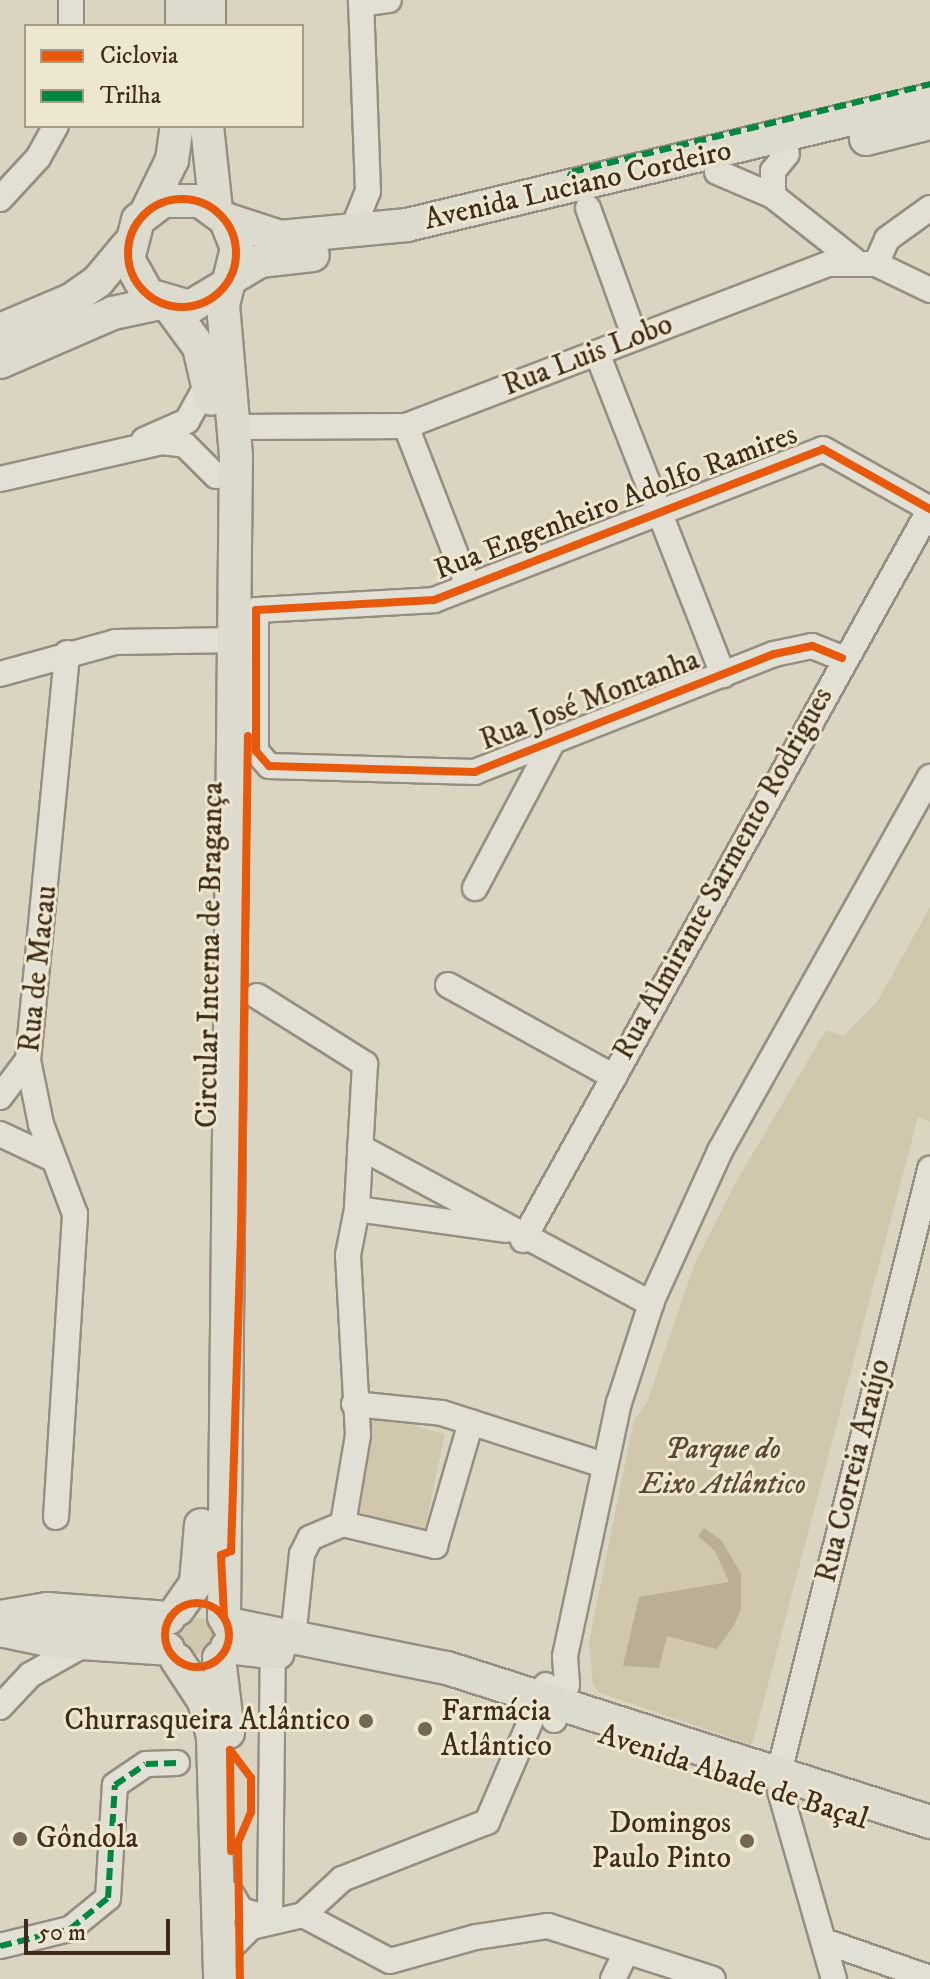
<!DOCTYPE html>
<html>
<head>
<meta charset="utf-8">
<style>
	body { margin:0 }
	#map { position:relative; width:930px; height:1979px; overflow:hidden; background:#dad4c0; font-family:"IM FELL DW Pica",serif }
	div>[style] { position:absolute }
	.green>* { inset:0; background:#d1c7ac }
	.round { border-radius:50% }
	.water>* { inset:0; background:#baae94 }
	.roads { filter:drop-shadow(2px 0 #958e81) drop-shadow(-2px 0 #958e81) drop-shadow(0 2px #958e81) drop-shadow(0 -2px #958e81) }
	.minor>* { height:24px; margin:-12px; padding:0 12px; transform-origin:12px; border-radius:12px; background:#e2dfd5 }
	.major>* { height:32px; margin:-16px; padding:0 16px; transform-origin:16px; border-radius:16px; background:#dddace }
	.quiet>* { height:6px; margin-top:-3px; transform-origin:0; background:repeating-linear-gradient(90deg,#00873e 0 12px,transparent 0 18px) }
	.cycleway>* { height:8px; margin:-4px; padding:0 4px; transform-origin:4px; border-radius:4px; background:#e8590c }
	.cycleway>.ring { margin:-4px; padding:0; box-sizing:content-box; background:none; border:8px solid #e8590c; border-radius:50% }
	.dots>* { width:22px; height:22px; translate:-50% -50%; box-sizing:border-box; border:4px solid #eee7cf; border-radius:50% }
	span { translate:-50% -50%; white-space:nowrap; text-align:center; line-height:1.15; -webkit-text-stroke:6px #eee7cf; paint-order:stroke }
	.street-label { font-size:30px; color:#3f2a1b }
	.park-label { font-size:30px; color:#5b4735; font-style:italic }
	.poi-label { font-size:30px; color:#3f2a1b }
	.left { translate:0 -50%; text-align:left }
	.right { translate:-100% -50%; text-align:right }
	.legend { position:absolute; left:24px; top:24px; width:280px; height:104px; box-sizing:border-box; background:#eee7cf; border:2px solid #a89b87; margin:0; padding:10px 14px; list-style:none; font-size:24px; color:#3f2a1b }
	.legend li { display:flex; align-items:center; gap:16px; height:40px }
	.legend b { width:40px; border:2px solid #a89b87 }
	.scale { position:absolute; left:24px; top:1919px; width:146px; height:36px; box-sizing:border-box; border:4px solid #3f2a1b; border-top:0; padding-left:10px; font-size:24px; line-height:28px; white-space:nowrap; color:#3f2a1b; -webkit-text-stroke:6px #eee7cf; paint-order:stroke }
</style>
</head>
<body>
<div id="map">
	<div class="green">
		<i style="clip-path:polygon(930px 907px,930px 1122px,918px 1117px,752px 1745px,600px 1693px,593px 1684px,589px 1642px,634px 1420px,647px 1402px,695px 1263px,737px 1180px,826px 1030px,843px 1036px,877px 1002px)"></i>
		<i style="clip-path:polygon(371px 1413px,445px 1434px,425px 1528px,401px 1529px,359px 1511px)"></i>
		<i class="round" style="left:179px;top:1618px;width:36px;height:36px"></i>
	</div>
	<div class="water">
		<i style="clip-path:polygon(704px 1528px,722px 1541px,741px 1574px,741px 1609px,733px 1627px,717px 1649px,667px 1636px,659px 1668px,623px 1666px,639px 1597px,729px 1582px,715px 1551px,698px 1536px)"></i>
	</div>
	<div class="roads">
		<div class="minor">
			<i style="left:361px;top:4px;width:28px;rotate:-8deg"></i>
			<i style="left:71px;top:26px;width:26px;rotate:-90deg"></i>
			<i style="left:717px;top:172px;width:61px;rotate:23.2deg"></i>
			<i style="left:773px;top:196px;width:103px;rotate:38.3deg"></i>
			<i style="left:773px;top:196px;width:25px;rotate:-90deg"></i>
			<i style="left:773px;top:171px;width:22px;rotate:-51deg"></i>
			<i style="left:0;top:199px;width:56px;rotate:-47.2deg"></i>
			<i style="left:38px;top:158px;width:37px;rotate:-61deg"></i>
			<i style="left:588px;top:208px;width:138px;rotate:70.1deg"></i>
			<i style="left:352px;top:231px;width:43px;rotate:-68.2deg"></i>
			<i style="left:368px;top:191px;width:191px;rotate:-92.1deg"></i>
			<i style="left:876px;top:264px;width:27px;rotate:-66deg"></i>
			<i style="left:887px;top:239px;width:53px;rotate:-35.8deg"></i>
			<i style="left:597px;top:353px;width:346px;rotate:68.6deg"></i>
			<i style="left:406px;top:426px;width:172px;rotate:68.8deg"></i>
			<i style="left:235px;top:427px;width:171px;rotate:-0.3deg"></i>
			<i style="left:406px;top:426px;width:452px;rotate:-21deg"></i>
			<i style="left:828px;top:264px;width:48px"></i>
			<i style="left:876px;top:264px;width:60px;rotate:25.7deg"></i>
			<i style="left:144px;top:440px;width:47px;rotate:-23.8deg"></i>
			<i style="left:187px;top:421px;width:46px;rotate:-61.2deg"></i>
			<i style="left:0;top:479px;width:166px;rotate:-12.9deg"></i>
			<i style="left:162px;top:442px;width:23px;rotate:7deg"></i>
			<i style="left:185px;top:445px;width:44px;rotate:45deg"></i>
			<i style="left:842px;top:658px;width:32px;rotate:-158deg"></i>
			<i style="left:812px;top:646px;width:39px;rotate:168deg"></i>
			<i style="left:774px;top:654px;width:321px;rotate:158.5deg"></i>
			<i style="left:475px;top:772px;width:206px;rotate:-178.3deg"></i>
			<i style="left:269px;top:766px;width:20px;rotate:-131deg"></i>
			<i style="left:256px;top:751px;width:141px;rotate:-90deg"></i>
			<i style="left:256px;top:610px;width:178px;rotate:-3.2deg"></i>
			<i style="left:434px;top:600px;width:417px;rotate:-21.2deg"></i>
			<i style="left:823px;top:449px;width:123px;rotate:29.3deg"></i>
			<i style="left:0;top:674px;width:119px;rotate:-15.5deg"></i>
			<i style="left:115px;top:642px;width:121px;rotate:-0.9deg"></i>
			<i style="left:475px;top:888px;width:160px;rotate:-62deg"></i>
			<i style="left:448px;top:985px;width:190px;rotate:29deg"></i>
			<i style="left:257px;top:996px;width:128px;rotate:32.2deg"></i>
			<i style="left:365px;top:1064px;width:145px;rotate:93.2deg"></i>
			<i style="left:357px;top:1209px;width:47px;rotate:101.1deg"></i>
			<i style="left:348px;top:1255px;width:180px;rotate:86.8deg"></i>
			<i style="left:358px;top:1435px;width:90px;rotate:99.6deg"></i>
			<i style="left:343px;top:1524px;width:95px;rotate:13.4deg"></i>
			<i style="left:435px;top:1546px;width:129px;rotate:-73.8deg"></i>
			<i style="left:0;top:1097px;width:46px;rotate:-52.9deg"></i>
			<i style="left:0;top:1134px;width:59px;rotate:25.3deg"></i>
			<i style="left:360px;top:1147px;width:331px;rotate:28.3deg"></i>
			<i style="left:357px;top:1209px;width:150px;rotate:8deg"></i>
			<i style="left:523px;top:1240px;width:837px;rotate:-60.89deg"></i>
			<i style="left:354px;top:1404px;width:88px;rotate:5.8deg"></i>
			<i style="left:442px;top:1413px;width:170px;rotate:17.8deg"></i>
			<i style="left:56px;top:1517px;width:304px;rotate:-86.4deg"></i>
			<i style="left:75px;top:1214px;width:96px;rotate:-110.7deg"></i>
			<i style="left:41px;top:1124px;width:65px;rotate:-101.5deg"></i>
			<i style="left:28px;top:1060px;width:409px;rotate:-84.5deg"></i>
			<i style="left:293px;top:1638px;width:84px;rotate:-83.9deg"></i>
			<i style="left:302px;top:1554px;width:18px;rotate:-63deg"></i>
			<i style="left:310px;top:1538px;width:36px;rotate:-23deg"></i>
			<i style="left:0;top:1707px;width:44px;rotate:-46.8deg"></i>
			<i style="left:30px;top:1675px;width:61px;rotate:-29.5deg"></i>
			<i style="left:554px;top:1720px;width:37px;rotate:-70deg"></i>
			<i style="left:567px;top:1685px;width:29px;rotate:-94deg"></i>
			<i style="left:565px;top:1656px;width:259px;rotate:-78deg"></i>
			<i style="left:619px;top:1403px;width:110px;rotate:-72.1deg"></i>
			<i style="left:653px;top:1298px;width:162px;rotate:-65.5deg"></i>
			<i style="left:720px;top:1151px;width:429px;rotate:-60.7deg"></i>
			<i style="left:779px;top:1773px;width:623px;rotate:-75.96deg"></i>
			<i style="left:780px;top:1791px;width:196px;rotate:74deg"></i>
			<i style="left:232px;top:1895px;width:17px;rotate:59deg"></i>
			<i style="left:241px;top:1910px;width:30px;rotate:17deg"></i>
			<i style="left:303px;top:1915px;width:53px;rotate:-42.7deg"></i>
			<i style="left:342px;top:1879px;width:156px;rotate:-21.5deg"></i>
			<i style="left:487px;top:1822px;width:149px;rotate:-66.7deg"></i>
			<i style="left:270px;top:1919px;width:266px;rotate:-89.4deg"></i>
			<i style="left:827px;top:1942px;width:109px;rotate:19.3deg"></i>
			<i style="left:0;top:1946px;width:72px;rotate:-13.7deg"></i>
			<i style="left:70px;top:1929px;width:49px;rotate:-39.2deg"></i>
			<i style="left:108px;top:1898px;width:113px;rotate:-86.5deg"></i>
			<i style="left:115px;top:1785px;width:37px;rotate:-34deg"></i>
			<i style="left:146px;top:1764px;width:31px;rotate:-2deg"></i>
			<i style="left:232px;top:1946px;width:27px;rotate:-45deg"></i>
			<i style="left:251px;top:1927px;width:53px;rotate:-13deg"></i>
			<i style="left:303px;top:1915px;width:98px;rotate:27.9deg"></i>
			<i style="left:390px;top:1961px;width:89px;rotate:-15.6deg"></i>
			<i style="left:476px;top:1937px;width:73px;rotate:-8.7deg"></i>
			<i style="left:548px;top:1926px;width:173px;rotate:17.8deg"></i>
			<i style="left:613px;top:1979px;width:30px;rotate:-64deg"></i>
		</div>
		<div class="major">
			<i style="left:182px;top:26px;width:26px;rotate:-90deg"></i>
			<i style="left:209px;top:26px;width:26px;rotate:-90deg"></i>
			<i style="left:207px;top:126px;width:84px;rotate:83.9deg"></i>
			<i style="left:866px;top:139px;width:66px;rotate:-14deg"></i>
			<i style="left:147px;top:211px;width:57px;rotate:-63.9deg"></i>
			<i style="left:172px;top:160px;width:34px;rotate:-82deg"></i>
			<i style="left:225px;top:219px;width:58px;rotate:18.1deg"></i>
			<i style="left:280px;top:237px;width:128px;rotate:-5.4deg"></i>
			<i style="left:407px;top:225px;width:538px;rotate:-13.44deg"></i>
			<i style="left:230px;top:279px;width:35px;rotate:-31deg"></i>
			<i style="left:260px;top:261px;width:53px;rotate:-6.5deg"></i>
			<i style="left:169px;top:306px;width:51px;rotate:53.8deg"></i>
			<i style="left:199px;top:347px;width:53px;rotate:77deg"></i>
			<i style="left:0;top:330px;width:77px;rotate:-22.9deg"></i>
			<i style="left:71px;top:300px;width:33px;rotate:-35deg"></i>
			<i style="left:98px;top:281px;width:47px;rotate:-50.2deg"></i>
			<i style="left:0;top:362px;width:123px;rotate:-23.4deg"></i>
			<i style="left:113px;top:313px;width:48px;rotate:-12deg"></i>
			<i style="left:178px;top:1609px;width:32px;rotate:-55deg"></i>
			<i style="left:196px;top:1583px;width:58px;rotate:-85.1deg"></i>
			<i style="left:0;top:1617px;width:48px;rotate:-9.7deg"></i>
			<i style="left:47px;top:1609px;width:122px;rotate:4.2deg"></i>
			<i style="left:224px;top:1617px;width:1161px;rotate:-89.41deg"></i>
			<i style="left:236px;top:456px;width:152px;rotate:-94.9deg"></i>
			<i style="left:223px;top:305px;width:59px;rotate:-76.2deg"></i>
			<i style="left:237px;top:248px;width:31px;rotate:-112deg"></i>
			<i style="left:225px;top:219px;width:31px;rotate:-144deg"></i>
			<i style="left:200px;top:201px;width:37px;rotate:180deg"></i>
			<i style="left:163px;top:201px;width:31px;rotate:143deg"></i>
			<i style="left:138px;top:220px;width:40px;rotate:104.4deg"></i>
			<i style="left:128px;top:259px;width:41px;rotate:60.9deg"></i>
			<i style="left:148px;top:295px;width:44px;rotate:15.9deg"></i>
			<i style="left:190px;top:307px;width:41px;rotate:-31deg"></i>
			<i style="left:228px;top:1624px;width:223px;rotate:11.4deg"></i>
			<i style="left:447px;top:1668px;width:507px;rotate:17.68deg"></i>
			<i style="left:0;top:1630px;width:53px;rotate:11.9deg"></i>
			<i style="left:52px;top:1641px;width:116px;rotate:3.9deg"></i>
			<i style="left:227px;top:1647px;width:51px;rotate:6.7deg"></i>
			<i style="left:219px;top:1658px;width:75px;rotate:83.1deg"></i>
			<i style="left:177px;top:1660px;width:49px;rotate:56.6deg"></i>
			<i style="left:204px;top:1701px;width:38px;rotate:76deg"></i>
			<i style="left:213px;top:1738px;width:241px;rotate:88.3deg"></i>
		</div>
	</div>
	<div class="quiet">
		<i style="left:560px;top:192px;width:23px;rotate:-59deg"></i>
		<i style="left:572px;top:172px;width:369px;rotate:-13.8deg"></i>
		<i style="left:0;top:1946px;width:72px;rotate:-13.7deg"></i>
		<i style="left:70px;top:1929px;width:49px;rotate:-39.2deg"></i>
		<i style="left:108px;top:1898px;width:113px;rotate:-86.5deg"></i>
		<i style="left:115px;top:1785px;width:37px;rotate:-34deg"></i>
		<i style="left:146px;top:1764px;width:31px;rotate:-2deg"></i>
	</div>
	<div class="cycleway">
		<i class="ring" style="left:128px;top:199px;width:100px;height:100px"></i>
		<i style="left:842px;top:658px;width:32px;rotate:-158deg"></i>
		<i style="left:812px;top:646px;width:39px;rotate:168deg"></i>
		<i style="left:774px;top:654px;width:321px;rotate:158.5deg"></i>
		<i style="left:475px;top:772px;width:206px;rotate:-178.3deg"></i>
		<i style="left:269px;top:766px;width:20px;rotate:-131deg"></i>
		<i style="left:256px;top:751px;width:141px;rotate:-90deg"></i>
		<i style="left:256px;top:610px;width:178px;rotate:-3.2deg"></i>
		<i style="left:434px;top:600px;width:417px;rotate:-21.2deg"></i>
		<i style="left:823px;top:449px;width:123px;rotate:29.3deg"></i>
		<i class="ring" style="left:165px;top:1603px;width:56px;height:56px"></i>
		<i style="left:224px;top:1617px;width:62px;rotate:-92.8deg"></i>
		<i style="left:221px;top:1555px;width:11px;rotate:-22deg"></i>
		<i style="left:231px;top:1551px;width:319px;rotate:-88.2deg"></i>
		<i style="left:241px;top:1232px;width:496px;rotate:-89.2deg"></i>
		<i style="left:230px;top:1750px;width:35px;rotate:53deg"></i>
		<i style="left:251px;top:1778px;width:34px;rotate:90deg"></i>
		<i style="left:251px;top:1812px;width:34px;rotate:113deg"></i>
		<i style="left:238px;top:1843px;width:136px;rotate:89.2deg"></i>
		<i style="left:230px;top:1750px;width:101px;rotate:89.4deg"></i>
	</div>
	<div class="dots">
		<i style="left:366px;top:1721px;background:#756655"></i>
		<i style="left:425px;top:1729px;background:#756655"></i>
		<i style="left:20px;top:1839px;background:#756655"></i>
		<i style="left:747px;top:1841px;background:#756655"></i>
	</div>
	<div class="street-label">
		<span style="left:578px;top:186px;rotate:-13deg">Avenida Luciano Cordeiro</span>
		<span style="left:588px;top:356px;rotate:-21deg">Rua Luis Lobo</span>
		<span style="left:616px;top:503px;rotate:-21deg">Rua Engenheiro Adolfo Ramires</span>
		<span style="left:590px;top:701px;rotate:-21deg">Rua José Montanha</span>
		<span style="left:724px;top:874px;rotate:-61deg">Rua Almirante Sarmento Rodrigues</span>
		<span style="left:211px;top:955px;rotate:-89deg">Circular Interna de Bragança</span>
		<span style="left:39px;top:969px;rotate:-84deg">Rua de Macau</span>
		<span style="left:854px;top:1471px;rotate:-76deg">Rua Correia Araújo</span>
		<span style="left:733px;top:1778px;rotate:18deg">Avenida Abade de Baçal</span>
	</div>
	<div class="park-label">
		<span style="left:723px;top:1467px">Parque do<br>Eixo Atlântico</span>
	</div>
	<div class="poi-label">
		<span class="left" style="left:441px;top:1729px">Farmácia<br>Atlântico</span>
		<span class="right" style="left:350px;top:1721px">Churrasqueira Atlântico</span>
		<span class="right" style="left:731px;top:1841px">Domingos<br>Paulo Pinto</span>
		<span class="left" style="left:36px;top:1839px">Gôndola</span>
	</div>
	<ul class="legend">
	<li><b style="height:10px;background:#e8590c"></b>Ciclovia</li>
	<li><b style="height:10px;background:#00873e"></b>Trilha</li>
	</ul>
	<div class="scale">50 m</div>
</div>
</body>
</html>
